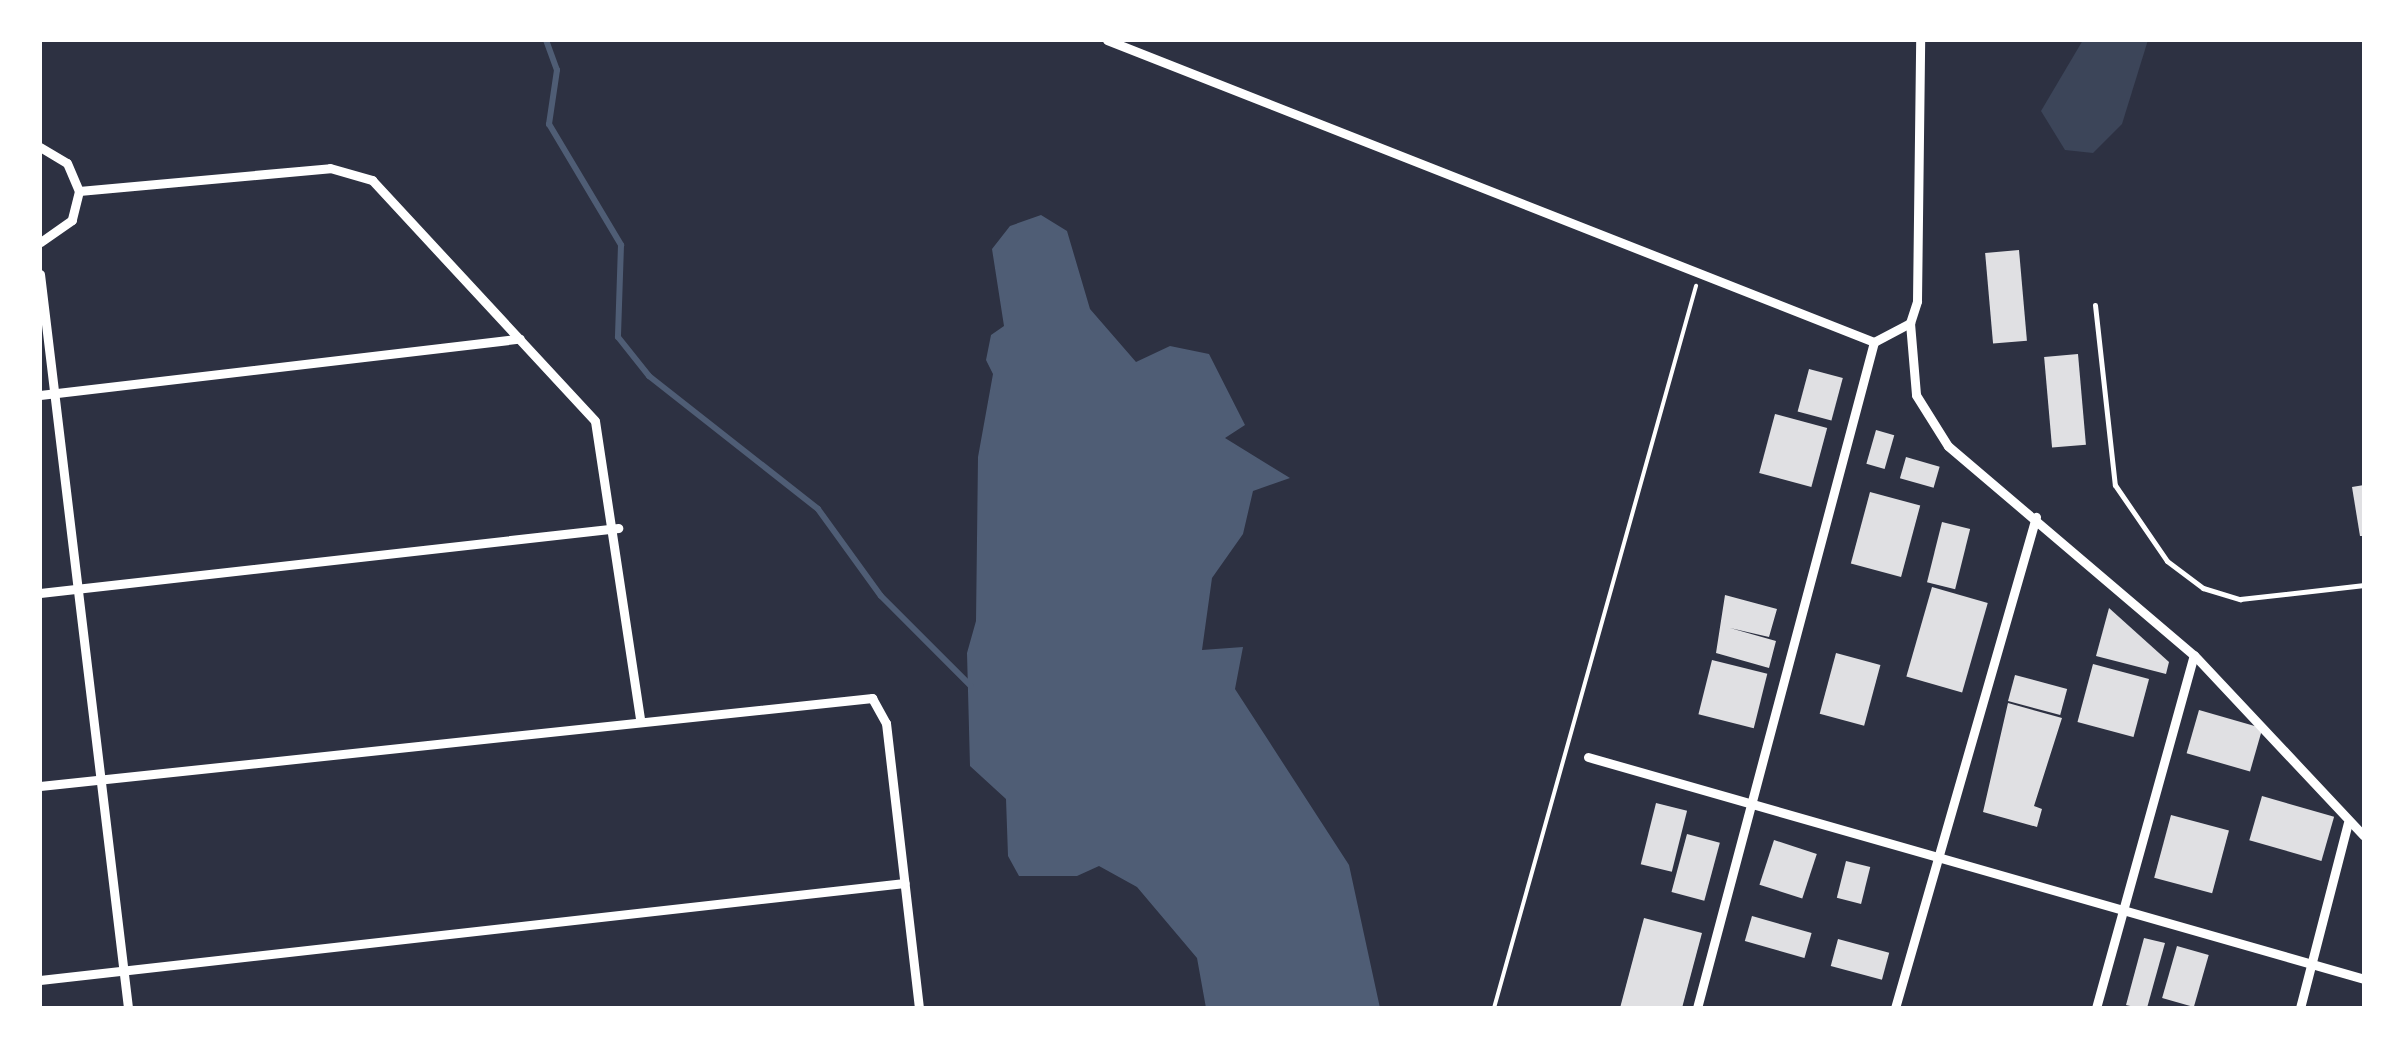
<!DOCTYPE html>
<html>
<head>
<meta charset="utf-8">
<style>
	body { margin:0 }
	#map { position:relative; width:2404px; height:1048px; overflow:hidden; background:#2d3142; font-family:"Sofia Sans Condensed",sans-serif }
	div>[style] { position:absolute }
	.green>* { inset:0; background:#3c4559 }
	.water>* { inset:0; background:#4f5d75 }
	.stream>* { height:6px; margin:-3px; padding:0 3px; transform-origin:3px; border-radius:3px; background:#4f5d75 }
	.building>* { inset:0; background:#e0e0e3; transform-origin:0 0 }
	.path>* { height:4px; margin:-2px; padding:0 2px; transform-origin:2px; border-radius:2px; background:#fff }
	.service>* { height:5px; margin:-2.5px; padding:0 2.5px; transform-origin:2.5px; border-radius:2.5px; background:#fff }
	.minor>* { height:9px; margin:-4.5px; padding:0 4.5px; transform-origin:4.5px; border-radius:4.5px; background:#fff }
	span { translate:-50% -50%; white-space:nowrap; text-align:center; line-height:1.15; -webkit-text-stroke:8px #fff; paint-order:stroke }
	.frame { position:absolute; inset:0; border:42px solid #fff; pointer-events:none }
</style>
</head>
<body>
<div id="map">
	<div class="green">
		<i style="clip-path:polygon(2083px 40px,2148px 40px,2122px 124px,2093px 153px,2065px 150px,2041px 111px)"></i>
	</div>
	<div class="water">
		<i style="clip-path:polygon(1041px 215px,1067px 231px,1090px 309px,1136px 362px,1170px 346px,1209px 354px,1245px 425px,1225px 438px,1290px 478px,1253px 491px,1243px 534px,1212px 578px,1202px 650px,1243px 647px,1235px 689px,1349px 865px,1380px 1008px,1206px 1008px,1197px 958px,1137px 887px,1099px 866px,1077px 876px,1019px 876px,1008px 856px,1006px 799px,970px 766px,967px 653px,976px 621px,978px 457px,993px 374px,986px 360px,991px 335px,1004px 326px,992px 249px,1010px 226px)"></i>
	</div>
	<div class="stream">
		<i style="left:546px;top:40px;width:32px;rotate:70deg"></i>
		<i style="left:557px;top:70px;width:55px;rotate:98.4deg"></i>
		<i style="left:549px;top:124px;width:141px;rotate:59.2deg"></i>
		<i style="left:621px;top:245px;width:92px;rotate:91.9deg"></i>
		<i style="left:618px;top:337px;width:50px;rotate:51.5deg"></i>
		<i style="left:649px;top:376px;width:215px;rotate:38.2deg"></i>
		<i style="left:818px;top:509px;width:107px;rotate:54.1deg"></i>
		<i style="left:881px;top:596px;width:127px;rotate:45deg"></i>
	</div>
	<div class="building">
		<i style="left:2019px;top:250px;width:91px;height:34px;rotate:85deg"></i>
		<i style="left:2078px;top:354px;width:91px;height:34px;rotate:85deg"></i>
		<i style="left:1809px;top:369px;width:35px;height:44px;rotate:15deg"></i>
		<i style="left:1775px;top:414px;width:54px;height:61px;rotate:15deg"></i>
		<i style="left:1876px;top:430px;width:19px;height:35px;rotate:16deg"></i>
		<i style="left:1906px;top:457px;width:35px;height:22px;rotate:16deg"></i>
		<i style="clip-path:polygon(2364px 485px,2364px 536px,2360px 536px,2352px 487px)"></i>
		<i style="left:1870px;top:492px;width:52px;height:74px;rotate:15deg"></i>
		<i style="left:1942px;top:522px;width:29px;height:62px;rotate:14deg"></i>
		<i style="left:1932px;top:587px;width:58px;height:93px;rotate:16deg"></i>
		<i style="clip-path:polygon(1725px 595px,1777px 609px,1769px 637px,1730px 628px,1776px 641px,1769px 668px,1716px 653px)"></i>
		<i style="clip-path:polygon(2109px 608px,2169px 662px,2166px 674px,2096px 656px)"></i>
		<i style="left:1836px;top:653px;width:46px;height:63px;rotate:15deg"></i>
		<i style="left:1712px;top:660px;width:57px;height:56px;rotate:14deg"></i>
		<i style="left:2093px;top:664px;width:58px;height:60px;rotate:15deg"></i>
		<i style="left:2015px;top:675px;width:54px;height:27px;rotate:15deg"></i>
		<i style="clip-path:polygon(2008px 703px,2062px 718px,2034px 806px,2042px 809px,2037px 827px,1983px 812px)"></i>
		<i style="left:2199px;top:710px;width:66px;height:45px;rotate:16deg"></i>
		<i style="left:2262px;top:796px;width:75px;height:46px;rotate:16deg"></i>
		<i style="left:1656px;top:803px;width:32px;height:63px;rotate:14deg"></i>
		<i style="left:2171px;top:815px;width:60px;height:65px;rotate:15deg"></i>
		<i style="left:1687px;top:834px;width:34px;height:60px;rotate:15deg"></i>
		<i style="left:1774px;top:840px;width:45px;height:47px;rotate:18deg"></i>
		<i style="left:1846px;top:861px;width:25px;height:38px;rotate:14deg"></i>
		<i style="left:1752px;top:916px;width:62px;height:26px;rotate:16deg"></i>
		<i style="clip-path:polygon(1644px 918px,1702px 933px,1682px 1008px,1620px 1008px)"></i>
		<i style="clip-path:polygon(2144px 938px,2165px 943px,2147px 1008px,2139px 1008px,2126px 1005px)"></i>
		<i style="left:1838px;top:939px;width:53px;height:28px;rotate:15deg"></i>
		<i style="left:2177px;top:946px;width:33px;height:54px;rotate:16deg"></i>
	</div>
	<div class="path">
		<i style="left:1494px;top:1008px;width:750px;rotate:-74.37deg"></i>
	</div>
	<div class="service">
		<i style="left:2095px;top:305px;width:181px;rotate:83.7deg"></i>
		<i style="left:2115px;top:485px;width:92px;rotate:55.6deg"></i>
		<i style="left:2167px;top:561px;width:45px;rotate:36.9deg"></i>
		<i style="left:2203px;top:588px;width:39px;rotate:17deg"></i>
		<i style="left:2240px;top:599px;width:125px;rotate:-6.4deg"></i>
	</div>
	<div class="minor">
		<i style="left:1107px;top:40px;width:824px;rotate:21.49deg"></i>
		<i style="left:1874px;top:342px;width:41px;rotate:-27.8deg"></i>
		<i style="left:1910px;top:323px;width:23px;rotate:-72deg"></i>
		<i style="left:1917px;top:301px;width:261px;rotate:-89.3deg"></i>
		<i style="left:40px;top:147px;width:31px;rotate:31deg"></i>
		<i style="left:67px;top:163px;width:30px;rotate:67deg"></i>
		<i style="left:79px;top:191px;width:30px;rotate:104deg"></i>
		<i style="left:72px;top:220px;width:39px;rotate:145deg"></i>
		<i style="left:79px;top:191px;width:252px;rotate:-5.2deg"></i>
		<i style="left:330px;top:168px;width:44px;rotate:15.9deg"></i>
		<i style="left:372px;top:180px;width:328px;rotate:47.2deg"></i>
		<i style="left:595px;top:421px;width:301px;rotate:81.4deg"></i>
		<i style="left:40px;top:274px;width:739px;rotate:83.16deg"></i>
		<i style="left:1910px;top:323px;width:72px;rotate:85.2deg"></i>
		<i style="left:1916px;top:395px;width:60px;rotate:57.9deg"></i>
		<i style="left:1948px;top:446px;width:323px;rotate:40.4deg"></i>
		<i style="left:2194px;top:655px;width:248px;rotate:46.8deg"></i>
		<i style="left:40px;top:395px;width:483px;rotate:-6.7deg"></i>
		<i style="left:40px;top:593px;width:582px;rotate:-6.42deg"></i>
		<i style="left:1588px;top:757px;width:807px;rotate:15.96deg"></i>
		<i style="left:40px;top:786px;width:837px;rotate:-6.04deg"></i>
		<i style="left:872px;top:698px;width:29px;rotate:61deg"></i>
		<i style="left:886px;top:723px;width:287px;rotate:83.4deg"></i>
		<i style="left:40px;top:980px;width:870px;rotate:-6.4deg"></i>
		<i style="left:1697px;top:1008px;width:689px;rotate:-75.12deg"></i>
		<i style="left:1895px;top:1008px;width:511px;rotate:-73.98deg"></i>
		<i style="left:2096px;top:1008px;width:366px;rotate:-74.5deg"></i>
		<i style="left:2300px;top:1008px;width:191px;rotate:-75.5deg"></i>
	</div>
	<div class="frame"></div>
</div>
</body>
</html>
